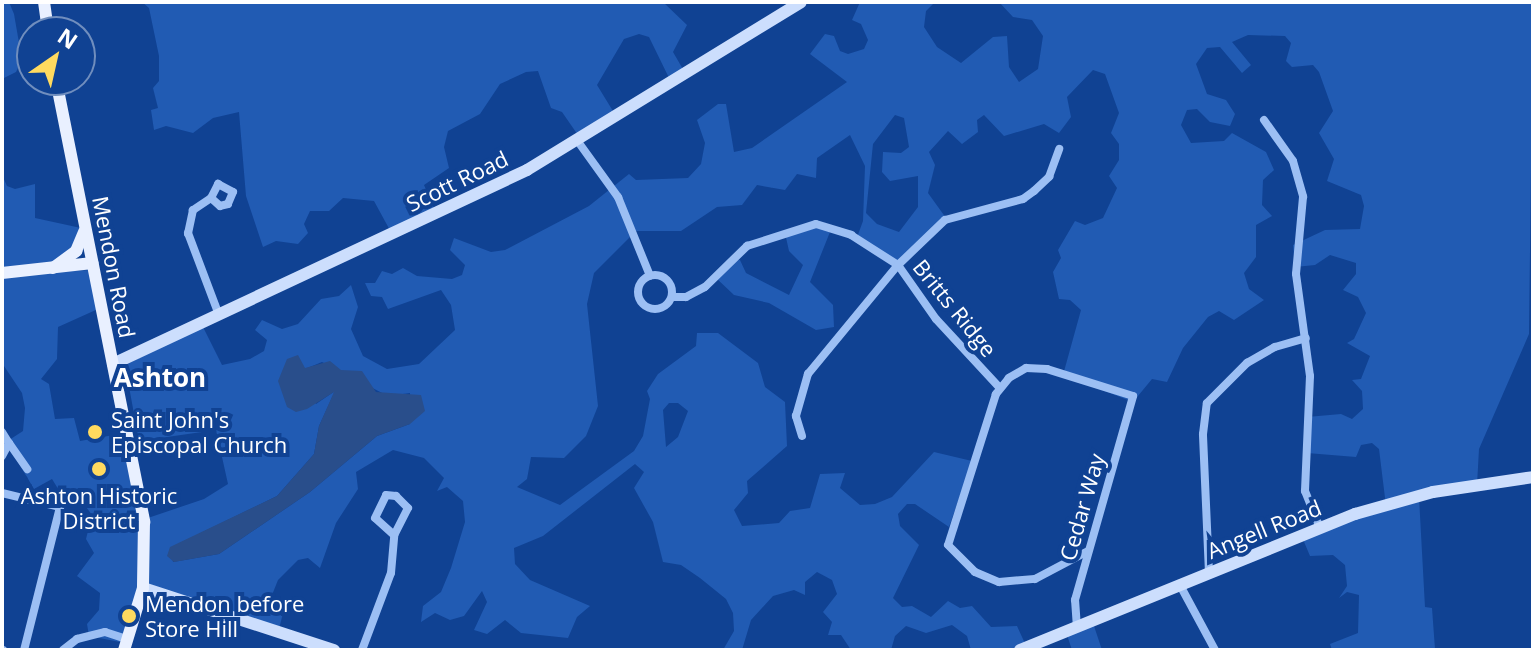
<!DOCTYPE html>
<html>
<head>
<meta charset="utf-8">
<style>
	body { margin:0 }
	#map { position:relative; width:1535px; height:652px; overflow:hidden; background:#104293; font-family:"Open Sans",sans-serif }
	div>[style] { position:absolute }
	.green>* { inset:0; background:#215bb3 }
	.water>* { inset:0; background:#294e8b }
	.street>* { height:8px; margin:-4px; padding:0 4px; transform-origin:4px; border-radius:4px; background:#9cbff4 }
	.street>.ring { margin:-4px; padding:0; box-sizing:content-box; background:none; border:8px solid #9cbff4; border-radius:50% }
	.secondary>* { height:12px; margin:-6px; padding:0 6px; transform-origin:6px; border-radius:6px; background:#ccdefd }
	.primary>* { height:12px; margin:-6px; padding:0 6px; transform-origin:6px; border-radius:6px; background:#e9f0ff }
	.dots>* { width:22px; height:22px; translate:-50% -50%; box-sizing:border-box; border:4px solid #104293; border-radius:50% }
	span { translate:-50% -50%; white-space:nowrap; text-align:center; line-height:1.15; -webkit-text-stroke:8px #104293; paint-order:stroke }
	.street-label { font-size:22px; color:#fff }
	.poi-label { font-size:22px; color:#fff }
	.left { translate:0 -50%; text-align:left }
	.quarter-label { font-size:26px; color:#fff; font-weight:700 }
	.frame { position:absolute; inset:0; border:4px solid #fff; pointer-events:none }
	.north { position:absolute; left:16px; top:16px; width:80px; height:80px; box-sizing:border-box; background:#104293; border:2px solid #708ebe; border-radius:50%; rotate:34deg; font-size:22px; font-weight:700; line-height:32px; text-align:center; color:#fff }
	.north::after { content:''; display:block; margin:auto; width:28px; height:36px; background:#ffda5f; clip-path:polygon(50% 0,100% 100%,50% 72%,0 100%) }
</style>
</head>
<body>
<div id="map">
	<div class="green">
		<i style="clip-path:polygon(2px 2px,9px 2px,14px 14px,22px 60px,16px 72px,2px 79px)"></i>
		<i style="clip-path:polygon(142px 2px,663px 2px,687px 25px,673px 52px,684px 71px,671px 82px,649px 37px,639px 34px,624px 39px,597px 85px,616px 116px,580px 138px,562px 112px,551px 108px,538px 71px,526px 72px,500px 84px,480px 114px,448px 131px,444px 147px,449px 168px,424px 185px,436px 213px,392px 234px,374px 201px,343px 198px,329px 211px,310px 211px,304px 224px,308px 233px,298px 244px,276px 241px,263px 247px,246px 196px,239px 112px,213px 118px,193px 133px,166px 126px,154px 130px,151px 110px,158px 108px,153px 88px,159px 81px,159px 56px,149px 8px)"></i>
		<i style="clip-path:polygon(evenodd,860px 2px,935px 2px,926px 11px,924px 27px,937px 47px,961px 63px,993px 37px,1007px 36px,1009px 67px,1019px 82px,1038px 69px,1043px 36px,1032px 20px,1013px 17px,999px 2px,1533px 2px,1529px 334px,1479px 449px,1477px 485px,1419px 497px,1425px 607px,1432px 608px,1435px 649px,1332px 650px,1330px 644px,1358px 633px,1359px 595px,1347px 592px,1339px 598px,1347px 586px,1345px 565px,1333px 555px,1310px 556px,1302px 537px,1386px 506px,1379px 449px,1372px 443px,1361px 445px,1356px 457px,1307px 453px,1307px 417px,1341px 414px,1352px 419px,1363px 409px,1362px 391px,1352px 380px,1361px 379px,1370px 356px,1347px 343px,1354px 339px,1366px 313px,1358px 297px,1343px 290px,1356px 274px,1356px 263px,1330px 255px,1315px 265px,1295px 267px,1293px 245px,1325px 230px,1360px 229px,1364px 206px,1361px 195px,1327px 181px,1334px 159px,1319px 133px,1333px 111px,1319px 72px,1313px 65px,1292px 67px,1286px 61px,1291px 43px,1285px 36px,1248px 35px,1232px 42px,1251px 65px,1242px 73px,1220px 47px,1207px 48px,1196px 64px,1207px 94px,1226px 100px,1235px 114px,1230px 126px,1210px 122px,1197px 109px,1187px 110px,1181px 125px,1191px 143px,1224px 141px,1232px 133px,1266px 152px,1274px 170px,1263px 180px,1262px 205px,1272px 216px,1256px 225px,1256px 257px,1244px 273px,1249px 289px,1264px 300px,1234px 320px,1219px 311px,1208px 317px,1183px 348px,1167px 382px,1152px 379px,1133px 402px,1063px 375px,1081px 310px,1070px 300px,1059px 299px,1053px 272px,1061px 258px,1058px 250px,1075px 221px,1085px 225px,1103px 218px,1117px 188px,1109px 176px,1119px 160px,1119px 144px,1111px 133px,1119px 113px,1105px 74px,1093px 70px,1067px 97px,1071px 117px,1059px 133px,1044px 124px,1004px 136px,984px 115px,977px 120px,978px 132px,962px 144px,948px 131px,929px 152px,935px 165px,928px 193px,946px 218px,898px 266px,856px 240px,863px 221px,865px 166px,850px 135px,817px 158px,816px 178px,797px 174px,785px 190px,757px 185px,742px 205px,717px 207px,681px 231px,636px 231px,594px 273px,587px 304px,598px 406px,586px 436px,564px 458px,531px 457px,527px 479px,517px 487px,560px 505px,634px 451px,643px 436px,650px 399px,647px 391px,658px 374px,696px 346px,697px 333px,718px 333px,758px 363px,765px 387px,785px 402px,787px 446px,747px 481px,748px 493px,734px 510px,742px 526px,779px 523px,790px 511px,810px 508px,820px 474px,845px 473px,840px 488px,860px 505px,875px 504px,892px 497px,934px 452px,972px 461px,949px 527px,915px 504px,907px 504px,898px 514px,900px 526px,919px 545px,893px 598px,902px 607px,912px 606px,931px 617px,948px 601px,960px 608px,972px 606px,991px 627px,1017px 626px,1028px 650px,971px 650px,967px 636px,952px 625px,926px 633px,906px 626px,895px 636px,891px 650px,851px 650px,841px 635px,828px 635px,832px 622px,823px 612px,837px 594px,832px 580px,817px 572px,805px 582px,805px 595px,794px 590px,773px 596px,751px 620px,742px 650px,723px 650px,734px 631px,733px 613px,726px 599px,700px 578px,681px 565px,663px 562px,653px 522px,634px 488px,644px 472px,635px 464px,543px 536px,514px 548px,515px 564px,530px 580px,590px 606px,577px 617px,568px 638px,521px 633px,505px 620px,487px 634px,474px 630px,487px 602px,482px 591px,464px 616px,450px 620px,435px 613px,421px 622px,423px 606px,441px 592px,451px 568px,465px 522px,463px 501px,447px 487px,437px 491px,444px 478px,424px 458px,393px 450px,356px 472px,358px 489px,336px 523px,320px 568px,308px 558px,298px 560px,278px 580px,268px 605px,283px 613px,278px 633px,144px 587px,125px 643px,89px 636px,87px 624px,99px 610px,100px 593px,77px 576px,94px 553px,86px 539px,92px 515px,78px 496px,60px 492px,52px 479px,34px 489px,6px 442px,23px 431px,25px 408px,22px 393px,2px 363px,2px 175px,7px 186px,15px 189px,35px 184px,35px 218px,81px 228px,78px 245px,44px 272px,92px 270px,98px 309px,58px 327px,57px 359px,41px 379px,49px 384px,55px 419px,74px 418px,80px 441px,125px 433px,142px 520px,204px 499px,228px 484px,216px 430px,139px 441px,125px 365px,203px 327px,222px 365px,250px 359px,264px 351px,267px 340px,255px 330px,262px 320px,282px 329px,298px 324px,321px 299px,339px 296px,351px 285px,358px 307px,351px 329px,363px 356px,387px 369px,419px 364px,455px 330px,451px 305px,441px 290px,388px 309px,382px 297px,371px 296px,365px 283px,375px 283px,382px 271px,392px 274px,403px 268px,417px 276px,452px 279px,462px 275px,465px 265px,450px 250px,454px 238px,491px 252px,505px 250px,589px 206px,629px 174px,636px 180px,688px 178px,701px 164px,705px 143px,697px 120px,718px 104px,726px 104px,734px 152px,752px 148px,847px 82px,810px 54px,825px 34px,834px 36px,840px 51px,848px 54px,864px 49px,868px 40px,861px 24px,852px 20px,860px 2px,895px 115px,904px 118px,909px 147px,901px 153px,883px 152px,882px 172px,890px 181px,918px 176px,918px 207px,899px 232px,877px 224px,866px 213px,873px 144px,895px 115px,860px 2px,287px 359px,305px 369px,322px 362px,388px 396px,410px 393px,410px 424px,377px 436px,310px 492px,219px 554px,173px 562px,170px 548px,277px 496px,314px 454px,319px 426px,335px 391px,316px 404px,287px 359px,860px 2px,669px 403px,678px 403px,688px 411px,678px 437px,666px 447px,663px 410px,669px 403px)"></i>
		<i style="clip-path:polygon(816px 226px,830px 232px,810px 282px,833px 305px,834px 327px,816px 330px,769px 303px,734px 295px,715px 277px,729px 261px,740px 260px,746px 273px,789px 295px,803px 265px,789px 251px,785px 233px)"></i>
		<i style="clip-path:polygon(1093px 623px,1102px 650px,1072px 650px,1066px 632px)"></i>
	</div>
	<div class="water">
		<i style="clip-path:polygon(298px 355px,305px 368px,330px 361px,341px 370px,362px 371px,376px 392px,421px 395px,425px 411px,410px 424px,377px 436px,310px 492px,219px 554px,174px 562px,167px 556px,170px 547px,277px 496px,314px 454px,319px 426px,334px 392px,307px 409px,296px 412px,287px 407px,278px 381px,287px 359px)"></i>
	</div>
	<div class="street">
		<i style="left:1264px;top:120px;width:50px;rotate:54.7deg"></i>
		<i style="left:1293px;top:161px;width:37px;rotate:74deg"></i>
		<i style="left:1303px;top:197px;width:77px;rotate:95.2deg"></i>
		<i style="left:1296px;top:274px;width:103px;rotate:82.2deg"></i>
		<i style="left:1310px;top:376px;width:115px;rotate:92.5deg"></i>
		<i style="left:1305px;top:491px;width:40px;rotate:68deg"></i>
		<i style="left:579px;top:143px;width:67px;rotate:54.2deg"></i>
		<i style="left:618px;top:197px;width:85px;rotate:67.9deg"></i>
		<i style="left:211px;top:198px;width:16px;rotate:-63deg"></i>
		<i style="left:218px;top:184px;width:17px;rotate:28deg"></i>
		<i style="left:233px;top:192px;width:13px;rotate:113deg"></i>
		<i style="left:228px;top:204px;width:8px;rotate:166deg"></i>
		<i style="left:220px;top:206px;width:12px;rotate:-138deg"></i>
		<i style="left:211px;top:198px;width:22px;rotate:146deg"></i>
		<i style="left:193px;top:210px;width:24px;rotate:102deg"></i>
		<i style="left:188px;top:233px;width:88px;rotate:69.3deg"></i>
		<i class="ring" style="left:638px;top:275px;width:26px;height:26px"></i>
		<i style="left:672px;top:297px;width:14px"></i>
		<i style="left:686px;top:297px;width:21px;rotate:-28deg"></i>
		<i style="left:705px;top:287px;width:59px;rotate:-44.3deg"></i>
		<i style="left:747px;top:246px;width:72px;rotate:-17.7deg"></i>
		<i style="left:816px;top:224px;width:37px;rotate:17deg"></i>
		<i style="left:851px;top:235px;width:56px;rotate:32.6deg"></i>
		<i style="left:898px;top:265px;width:66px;rotate:54.9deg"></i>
		<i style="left:936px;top:319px;width:93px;rotate:47.2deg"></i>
		<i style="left:2px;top:432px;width:13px;rotate:58deg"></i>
		<i style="left:9px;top:443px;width:15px;rotate:118deg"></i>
		<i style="left:802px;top:436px;width:21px;rotate:-107deg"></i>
		<i style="left:796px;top:416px;width:44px;rotate:-74.1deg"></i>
		<i style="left:808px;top:374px;width:141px;rotate:-50.5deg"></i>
		<i style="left:898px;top:265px;width:65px;rotate:-43.8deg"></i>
		<i style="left:945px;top:220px;width:81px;rotate:-15.1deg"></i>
		<i style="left:1023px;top:199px;width:14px;rotate:-36deg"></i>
		<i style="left:1034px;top:191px;width:21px;rotate:-43deg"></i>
		<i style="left:1049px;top:177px;width:30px;rotate:-70deg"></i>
		<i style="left:9px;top:443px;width:32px;rotate:55deg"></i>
		<i style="left:2px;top:493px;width:60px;rotate:13.6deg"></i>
		<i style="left:60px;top:507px;width:147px;rotate:104.1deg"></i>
		<i style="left:386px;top:495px;width:10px;rotate:6deg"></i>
		<i style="left:396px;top:496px;width:17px;rotate:45deg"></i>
		<i style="left:408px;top:508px;width:30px;rotate:117deg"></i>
		<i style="left:394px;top:535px;width:25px;rotate:-138deg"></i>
		<i style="left:375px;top:518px;width:25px;rotate:-64deg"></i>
		<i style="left:1209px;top:573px;width:139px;rotate:-92.5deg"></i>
		<i style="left:1203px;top:434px;width:31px;rotate:-83deg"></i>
		<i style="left:1207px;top:403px;width:57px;rotate:-45deg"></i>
		<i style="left:1247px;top:363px;width:32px;rotate:-30deg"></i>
		<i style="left:1275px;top:347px;width:32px;rotate:-16deg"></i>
		<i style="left:1181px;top:587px;width:72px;rotate:61.6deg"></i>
		<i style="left:1077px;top:628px;width:28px;rotate:-94deg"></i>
		<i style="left:1075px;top:600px;width:212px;rotate:-74.1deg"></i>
		<i style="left:1133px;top:396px;width:90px;rotate:-162.6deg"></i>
		<i style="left:1047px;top:369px;width:21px;rotate:-177deg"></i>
		<i style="left:1026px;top:368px;width:20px;rotate:150deg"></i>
		<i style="left:1009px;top:378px;width:21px;rotate:129deg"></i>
		<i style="left:996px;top:394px;width:158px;rotate:107.6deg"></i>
		<i style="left:948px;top:545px;width:38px;rotate:45deg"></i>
		<i style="left:975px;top:572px;width:26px;rotate:23deg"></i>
		<i style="left:999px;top:582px;width:36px;rotate:-5deg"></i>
		<i style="left:1035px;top:579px;width:60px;rotate:-27.8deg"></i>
		<i style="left:2px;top:650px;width:1px"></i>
		<i style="left:63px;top:650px;width:18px;rotate:-38deg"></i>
		<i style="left:77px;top:639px;width:29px;rotate:-14deg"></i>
		<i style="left:105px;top:632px;width:23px;rotate:18deg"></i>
		<i style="left:362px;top:650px;width:82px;rotate:-69.4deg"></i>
		<i style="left:391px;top:573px;width:38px;rotate:-85deg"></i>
	</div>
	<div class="secondary">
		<i style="left:113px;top:364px;width:457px;rotate:-25.1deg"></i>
		<i style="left:527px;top:170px;width:321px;rotate:-31.5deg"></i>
		<i style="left:143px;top:588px;width:201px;rotate:18deg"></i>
		<i style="left:1020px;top:650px;width:362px;rotate:-22.1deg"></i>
		<i style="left:1355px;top:514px;width:81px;rotate:-15.8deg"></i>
		<i style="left:1433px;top:492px;width:101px;rotate:-8.5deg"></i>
	</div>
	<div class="primary">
		<i style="left:44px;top:2px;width:30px;rotate:82deg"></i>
		<i style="left:56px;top:80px;width:451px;rotate:78.7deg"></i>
		<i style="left:144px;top:522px;width:66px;rotate:90.9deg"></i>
		<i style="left:143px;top:588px;width:65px;rotate:107deg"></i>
		<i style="left:53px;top:268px;width:29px;rotate:-36deg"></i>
		<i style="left:76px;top:251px;width:21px;rotate:-67deg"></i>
		<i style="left:2px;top:273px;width:91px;rotate:-6.3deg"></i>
	</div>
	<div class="dots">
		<i style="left:95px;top:432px;background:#ffda5f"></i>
		<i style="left:99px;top:469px;background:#ffda5f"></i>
		<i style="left:129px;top:616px;background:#ffda5f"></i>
	</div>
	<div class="street-label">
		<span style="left:457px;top:181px;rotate:-26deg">Scott Road</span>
		<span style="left:114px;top:267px;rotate:79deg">Mendon Road</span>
		<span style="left:955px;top:308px;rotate:51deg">Britts Ridge</span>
		<span style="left:1082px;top:507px;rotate:-74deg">Cedar Way</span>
		<span style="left:1264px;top:529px;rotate:-22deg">Angell Road</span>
	</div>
	<div class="poi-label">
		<span class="left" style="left:111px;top:432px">Saint John's<br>Episcopal Church</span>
		<span style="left:99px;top:508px">Ashton Historic<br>District</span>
		<span class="left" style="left:145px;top:616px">Mendon before<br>Store Hill</span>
	</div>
	<div class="quarter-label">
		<span style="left:160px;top:378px">Ashton</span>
	</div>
	<div class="frame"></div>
	<div class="north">N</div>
</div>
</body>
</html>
